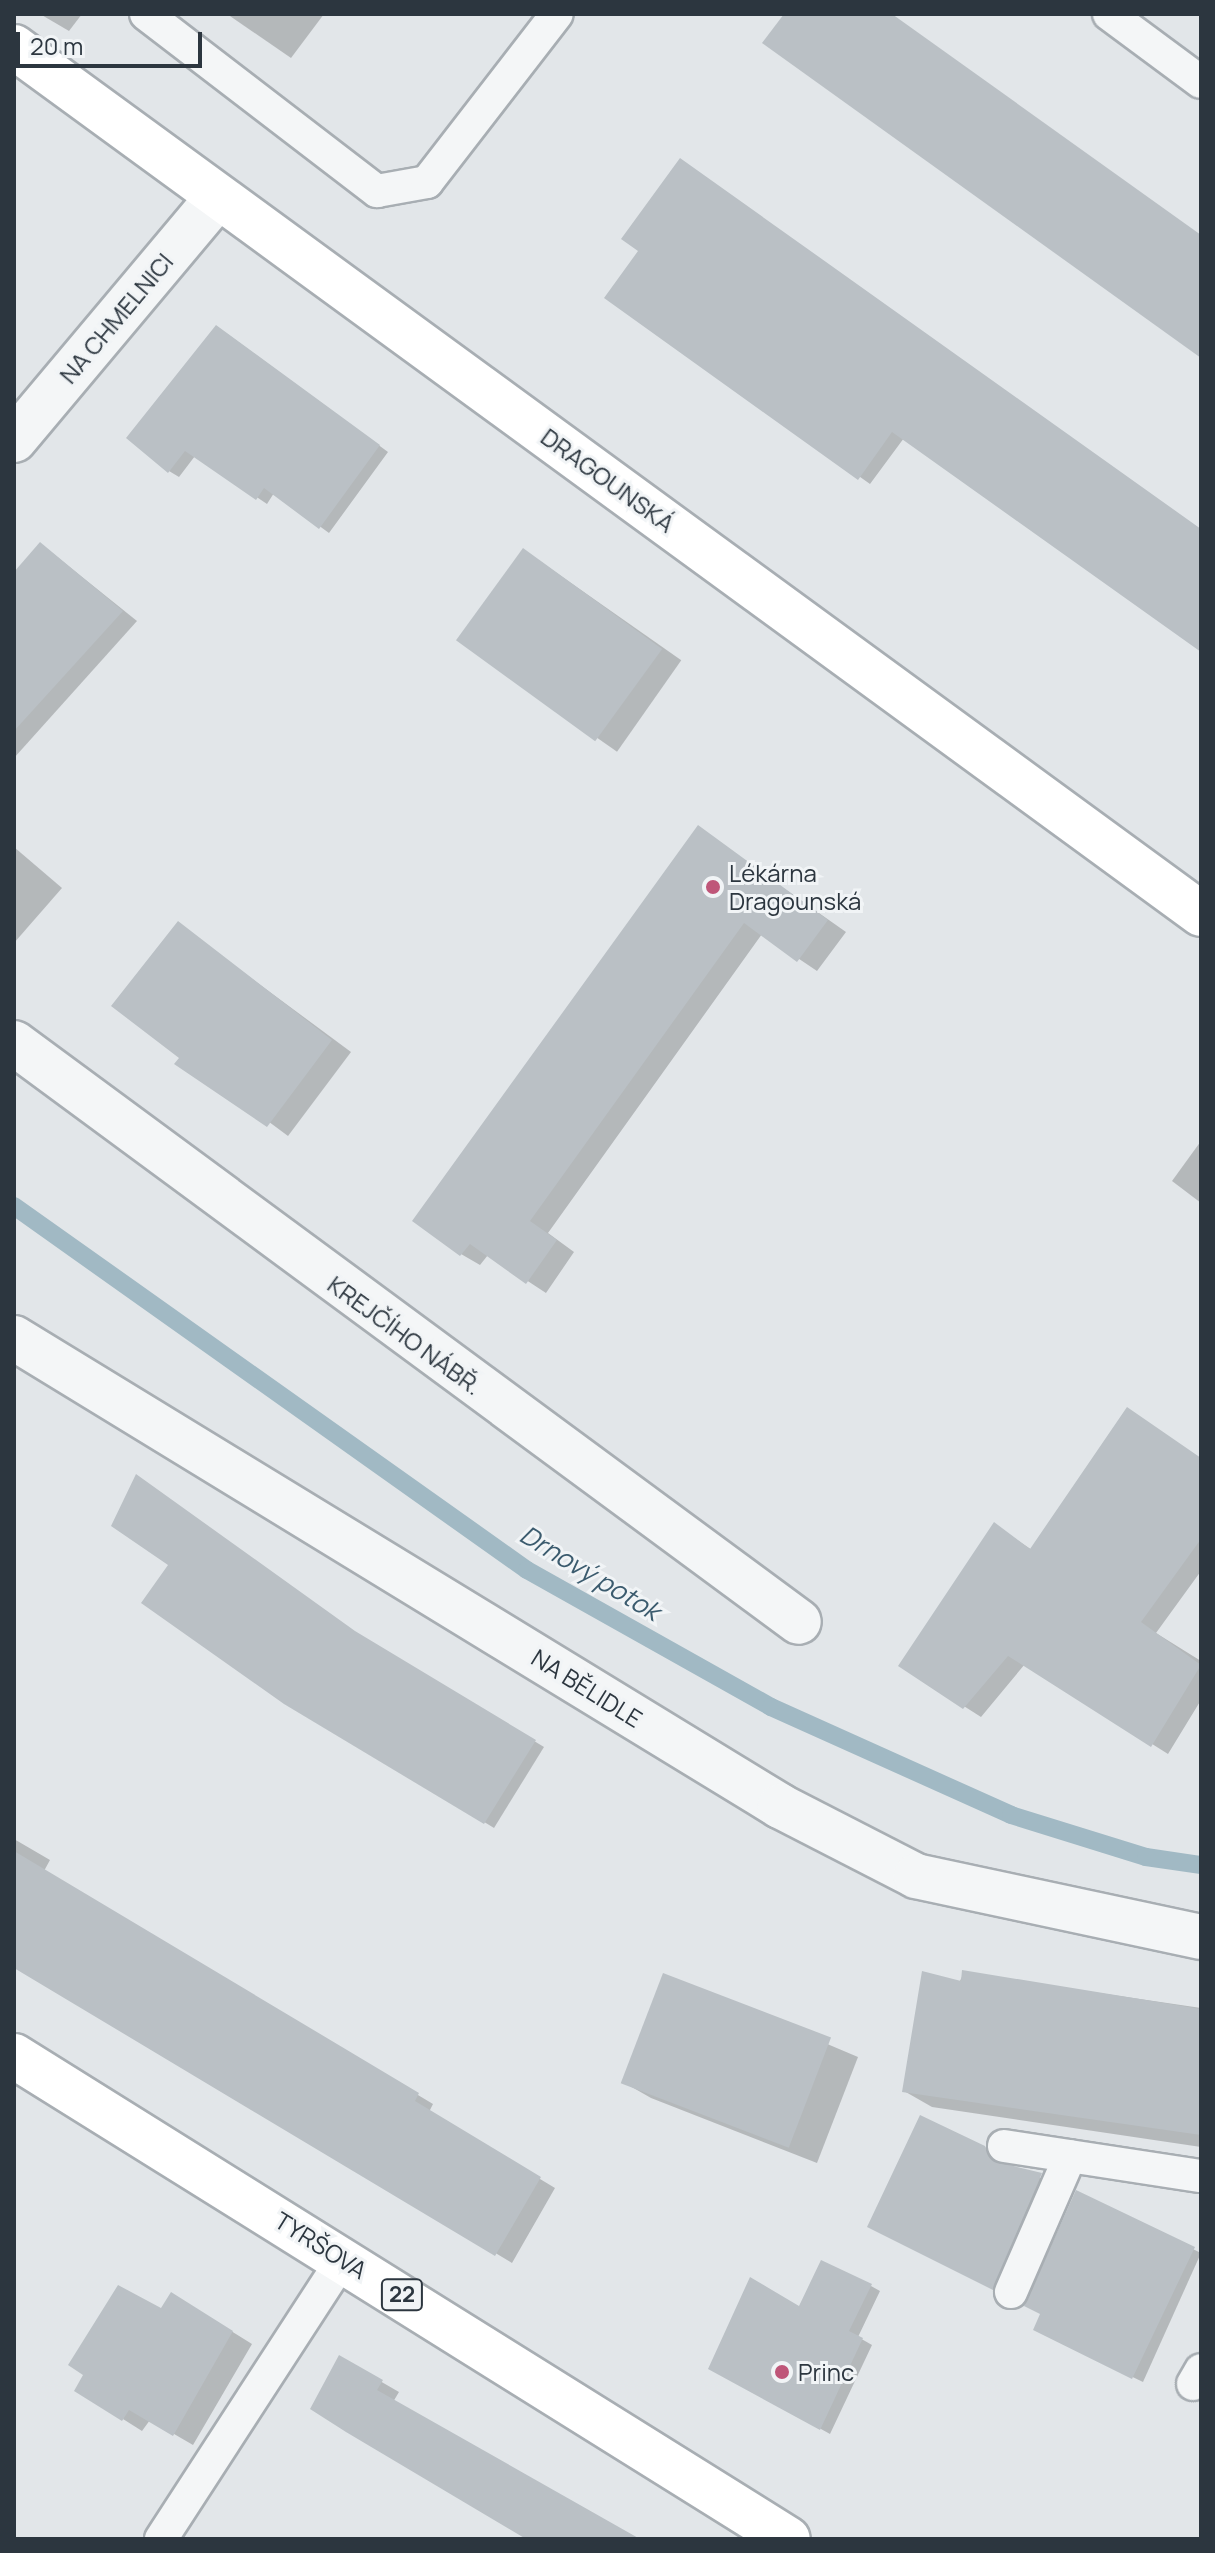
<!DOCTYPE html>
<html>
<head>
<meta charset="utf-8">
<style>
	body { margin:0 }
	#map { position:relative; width:1215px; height:2553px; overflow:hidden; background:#e2e6e9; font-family:Manrope,sans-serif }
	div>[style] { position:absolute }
	.shadow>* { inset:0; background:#0003; transform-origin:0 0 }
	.stream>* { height:18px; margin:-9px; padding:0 9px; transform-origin:9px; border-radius:9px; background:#a1b9c4 }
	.building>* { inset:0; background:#bac0c5; transform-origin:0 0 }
	.roads { filter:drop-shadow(2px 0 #a8aeb3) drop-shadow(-2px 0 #a8aeb3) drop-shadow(0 2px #a8aeb3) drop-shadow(0 -2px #a8aeb3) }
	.lane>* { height:32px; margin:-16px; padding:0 16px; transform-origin:16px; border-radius:16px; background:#f4f6f7 }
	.street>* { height:44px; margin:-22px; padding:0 22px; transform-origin:22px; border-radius:22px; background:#f4f6f7 }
	.secondary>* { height:44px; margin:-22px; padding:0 22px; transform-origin:22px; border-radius:22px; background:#fff }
	.primary>* { height:44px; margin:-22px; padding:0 22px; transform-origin:22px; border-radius:22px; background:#fff }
	.dots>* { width:22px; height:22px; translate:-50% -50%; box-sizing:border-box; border:4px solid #f1f4f6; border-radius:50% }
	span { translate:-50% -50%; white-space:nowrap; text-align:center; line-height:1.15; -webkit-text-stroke:6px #f1f4f6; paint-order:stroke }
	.shield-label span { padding:2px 6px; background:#f1f4f6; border:2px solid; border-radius:6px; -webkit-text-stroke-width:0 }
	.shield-label { font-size:22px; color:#2c363f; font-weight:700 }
	.street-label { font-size:24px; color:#2c363f }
	.poi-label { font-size:24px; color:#2c363f }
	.left { translate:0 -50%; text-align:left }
	.water-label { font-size:26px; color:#3b5b6e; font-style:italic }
	.frame { position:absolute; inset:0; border:16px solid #2c363f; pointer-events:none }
	.scale { position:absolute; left:16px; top:32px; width:186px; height:36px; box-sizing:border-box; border:4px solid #2c363f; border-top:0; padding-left:10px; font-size:24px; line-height:28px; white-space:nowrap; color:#2c363f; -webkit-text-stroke:6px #f1f4f6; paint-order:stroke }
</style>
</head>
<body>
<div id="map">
	<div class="shadow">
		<i style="clip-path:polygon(40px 14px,82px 14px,69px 31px)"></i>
		<i style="clip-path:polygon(227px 14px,324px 14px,291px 58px)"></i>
		<i style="clip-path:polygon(607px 297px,1201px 530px,1201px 650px,904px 438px,870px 484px)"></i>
		<i style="clip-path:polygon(226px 333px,388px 452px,329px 533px,274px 493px,267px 504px,195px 456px,179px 477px,169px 471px)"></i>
		<i style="clip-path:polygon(41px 544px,137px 621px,14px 758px,14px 576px)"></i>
		<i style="left:524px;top:550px;width:192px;height:112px;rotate:35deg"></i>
		<i style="clip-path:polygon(698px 828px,846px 932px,817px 971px,762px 934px,548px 1233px,574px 1252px,546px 1293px,488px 1255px,480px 1265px,461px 1254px)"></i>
		<i style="clip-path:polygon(14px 847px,62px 888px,14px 943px)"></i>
		<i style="clip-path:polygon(178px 924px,351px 1052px,288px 1136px,182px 1057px)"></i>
		<i style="clip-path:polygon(1201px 1141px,1201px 1203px,1172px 1181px)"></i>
		<i style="clip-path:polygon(1201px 1459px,1201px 1571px,1156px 1633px,1201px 1661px,1201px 1700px,1168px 1754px,1025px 1664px,981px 1717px,901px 1666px,995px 1525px,1032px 1550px)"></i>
		<i style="clip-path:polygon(365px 1639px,544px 1747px,494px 1828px,257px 1682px)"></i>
		<i style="clip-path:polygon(14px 1839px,50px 1860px,44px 1871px,433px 2104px,429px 2112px,555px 2188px,512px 2263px,14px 1964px)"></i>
		<i style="clip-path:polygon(964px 1973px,1201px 2008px,1201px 2147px,932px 2107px,904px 2091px)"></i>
		<i style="clip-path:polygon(664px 1975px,858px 2057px,817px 2163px,651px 2098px,623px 2082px)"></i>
		<i style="clip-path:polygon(985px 2148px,1001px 2165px,1050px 2181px,1003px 2294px,879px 2232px)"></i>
		<i style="clip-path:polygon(1077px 2193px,1201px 2253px,1143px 2382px,1045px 2335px,1043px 2314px)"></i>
		<i style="clip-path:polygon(871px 2286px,880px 2291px,858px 2337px,872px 2345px,830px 2434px,711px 2368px,800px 2308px)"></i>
		<i style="clip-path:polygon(191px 2306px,252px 2344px,193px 2445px,150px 2420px,142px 2431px,123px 2419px,161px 2311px)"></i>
		<i style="clip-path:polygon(340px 2358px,399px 2392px,393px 2402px,636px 2539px,530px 2539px)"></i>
	</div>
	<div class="stream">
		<i style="left:14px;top:1206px;width:629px;rotate:35.36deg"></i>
		<i style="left:527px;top:1570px;width:280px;rotate:29.3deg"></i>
		<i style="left:771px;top:1707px;width:263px;rotate:24.2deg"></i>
		<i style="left:1011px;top:1815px;width:141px;rotate:17.3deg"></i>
		<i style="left:1146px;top:1857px;width:56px;rotate:8.3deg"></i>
	</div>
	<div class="building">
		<i style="clip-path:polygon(784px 14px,892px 14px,1201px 235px,1201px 358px,762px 43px)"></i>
		<i style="clip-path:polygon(680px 158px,1201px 529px,1201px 652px,892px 432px,858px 480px,604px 298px,638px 251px,621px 239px)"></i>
		<i style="clip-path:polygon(216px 325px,380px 445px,319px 529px,264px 488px,256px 500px,185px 451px,168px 473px,126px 438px)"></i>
		<i style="clip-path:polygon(40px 542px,123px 611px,14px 731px,14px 572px)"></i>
		<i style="left:523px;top:548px;width:172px;height:114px;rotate:36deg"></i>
		<i style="clip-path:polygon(698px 825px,828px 920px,797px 962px,744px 923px,530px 1221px,557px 1240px,526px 1284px,470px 1244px,460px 1256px,412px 1221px)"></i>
		<i style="clip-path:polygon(178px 921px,332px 1040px,267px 1127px,174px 1064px,179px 1058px,111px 1006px)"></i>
		<i style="clip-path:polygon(1127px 1407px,1201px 1458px,1201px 1539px,1141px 1622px,1201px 1665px,1151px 1747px,1008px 1656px,963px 1709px,898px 1666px,994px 1522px,1030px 1549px)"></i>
		<i style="clip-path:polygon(136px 1474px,355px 1631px,536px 1740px,484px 1824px,284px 1704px,141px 1603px,168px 1565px,111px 1526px)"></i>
		<i style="clip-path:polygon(14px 1851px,419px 2093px,415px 2101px,541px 2177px,495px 2256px,14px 1968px)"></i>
		<i style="clip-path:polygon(962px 1970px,1201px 2009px,1201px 2135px,902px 2092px,922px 1971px,961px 1981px)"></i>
		<i style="left:663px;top:1973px;width:180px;height:118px;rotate:21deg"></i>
		<i style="clip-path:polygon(920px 2115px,985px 2146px,993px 2161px,1042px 2173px,993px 2290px,867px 2227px)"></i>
		<i style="clip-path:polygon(1076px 2190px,1195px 2247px,1132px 2379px,1033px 2330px,1040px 2314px,1024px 2306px)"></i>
		<i style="clip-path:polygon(821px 2260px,872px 2284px,849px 2331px,863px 2338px,820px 2430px,708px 2369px,750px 2277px,799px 2306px)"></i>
		<i style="clip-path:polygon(118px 2285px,161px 2308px,171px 2292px,233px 2331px,173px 2436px,129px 2410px,122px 2421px,74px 2391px,83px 2375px,68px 2365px)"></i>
		<i style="clip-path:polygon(339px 2355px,383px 2380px,377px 2390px,640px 2539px,526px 2539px,346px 2432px,310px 2409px)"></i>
	</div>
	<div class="roads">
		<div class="lane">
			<i style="left:146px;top:14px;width:291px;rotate:37.5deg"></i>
			<i style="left:377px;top:191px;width:51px;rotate:-10.2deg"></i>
			<i style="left:427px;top:182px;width:212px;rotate:-52.3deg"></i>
			<i style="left:1109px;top:14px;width:114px;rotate:36.5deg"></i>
			<i style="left:1004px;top:2146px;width:199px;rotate:8.7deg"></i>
			<i style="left:1011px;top:2292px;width:148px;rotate:-66.5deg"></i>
			<i style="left:1193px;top:2384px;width:16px;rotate:-60deg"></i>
			<i style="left:161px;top:2539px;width:334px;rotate:-57deg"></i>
		</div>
		<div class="street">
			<i style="left:14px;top:440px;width:317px;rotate:-50deg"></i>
			<i style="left:14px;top:1043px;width:975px;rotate:36.41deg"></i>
			<i style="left:14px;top:1338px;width:898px;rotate:31.42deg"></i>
			<i style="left:780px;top:1806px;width:153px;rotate:27.2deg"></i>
			<i style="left:916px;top:1876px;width:291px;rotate:12.1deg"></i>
		</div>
		<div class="secondary">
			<i style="left:14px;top:47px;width:1470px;rotate:36.14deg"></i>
		</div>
		<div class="primary">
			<i style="left:14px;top:2056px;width:912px;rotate:31.97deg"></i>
		</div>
	</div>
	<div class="dots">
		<i style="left:713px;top:887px;background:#bf5679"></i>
		<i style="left:782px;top:2372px;background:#bf5679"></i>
	</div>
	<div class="shield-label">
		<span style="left:402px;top:2295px">22</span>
	</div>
	<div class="street-label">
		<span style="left:116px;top:318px;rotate:-50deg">NA CHMELNICI</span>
		<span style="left:608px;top:480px;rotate:36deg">DRAGOUNSKÁ</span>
		<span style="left:405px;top:1335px;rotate:36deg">KREJČÍHO NÁBŘ.</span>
		<span style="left:587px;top:1688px;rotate:32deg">NA BĚLIDLE</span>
		<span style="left:321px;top:2245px;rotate:32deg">TYRŠOVA</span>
	</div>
	<div class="poi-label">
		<span class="left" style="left:729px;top:887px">Lékárna<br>Dragounská</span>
		<span class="left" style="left:798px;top:2372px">Princ</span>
	</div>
	<div class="water-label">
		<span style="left:590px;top:1573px;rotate:31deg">Drnový potok</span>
	</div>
	<div class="frame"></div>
	<div class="scale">20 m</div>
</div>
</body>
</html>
